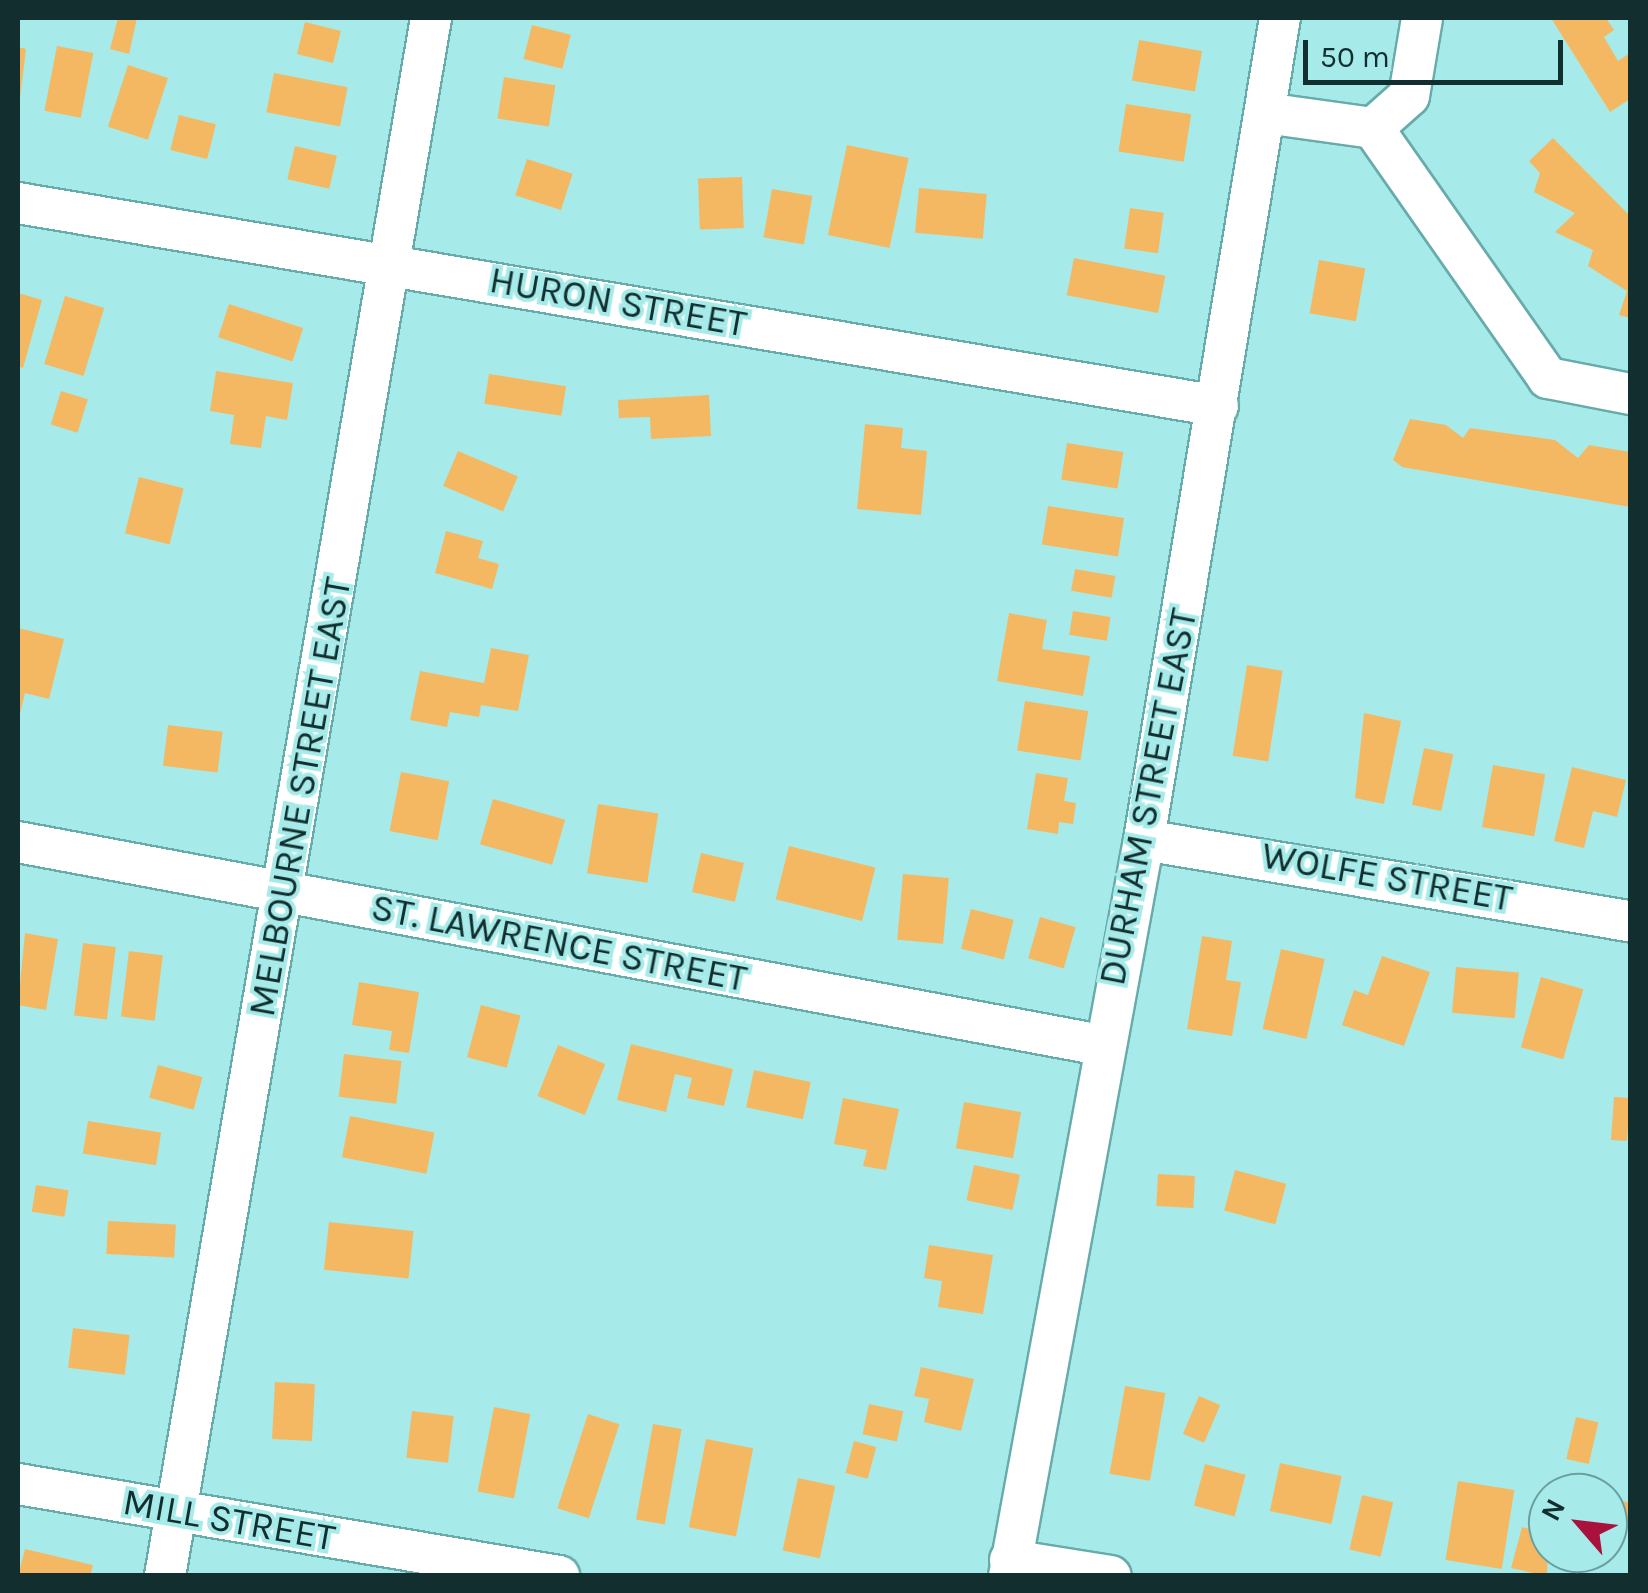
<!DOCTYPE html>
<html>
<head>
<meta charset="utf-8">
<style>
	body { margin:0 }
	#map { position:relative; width:1648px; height:1593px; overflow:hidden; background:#a6ebe9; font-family:Karla,sans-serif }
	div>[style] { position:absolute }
	.building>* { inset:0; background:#f5b862; transform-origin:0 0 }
	.roads { filter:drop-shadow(2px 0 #67abaa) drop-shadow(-2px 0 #67abaa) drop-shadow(0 2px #67abaa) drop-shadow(0 -2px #67abaa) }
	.minor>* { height:40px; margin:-20px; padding:0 20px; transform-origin:20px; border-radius:20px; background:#fff }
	span { translate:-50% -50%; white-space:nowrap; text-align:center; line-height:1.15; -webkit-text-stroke:8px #a6ebe9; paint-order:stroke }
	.street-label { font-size:38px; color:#122e2e }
	.frame { position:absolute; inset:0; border:20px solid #122e2e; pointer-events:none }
	.north { position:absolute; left:1528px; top:1473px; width:100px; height:100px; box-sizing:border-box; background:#a6ebe9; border:2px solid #6b9f9e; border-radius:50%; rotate:298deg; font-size:28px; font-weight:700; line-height:40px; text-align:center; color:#122e2e }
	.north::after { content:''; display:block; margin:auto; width:35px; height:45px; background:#a9123c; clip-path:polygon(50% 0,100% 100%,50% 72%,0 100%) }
	.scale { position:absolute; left:1303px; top:40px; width:260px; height:45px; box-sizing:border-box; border:5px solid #122e2e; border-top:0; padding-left:12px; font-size:30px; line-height:35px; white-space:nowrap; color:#122e2e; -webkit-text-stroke:8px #a6ebe9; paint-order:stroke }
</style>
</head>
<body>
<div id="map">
	<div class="building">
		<i style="clip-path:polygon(118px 18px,137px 18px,129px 54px,110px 49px)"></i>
		<i style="clip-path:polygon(1551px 18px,1606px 18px,1614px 30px,1604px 37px,1618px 61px,1630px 53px,1630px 99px,1610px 112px)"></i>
		<i style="left:305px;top:22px;width:37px;height:33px;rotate:14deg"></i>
		<i style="left:532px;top:25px;width:40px;height:35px;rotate:14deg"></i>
		<i style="left:1139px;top:40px;width:64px;height:41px;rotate:10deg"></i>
		<i style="left:57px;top:46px;width:37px;height:66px;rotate:11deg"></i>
		<i style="clip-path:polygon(18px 47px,26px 49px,20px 98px,18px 98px)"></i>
		<i style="left:128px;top:65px;width:42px;height:65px;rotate:18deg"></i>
		<i style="left:274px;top:73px;width:75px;height:40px;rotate:11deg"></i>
		<i style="left:504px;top:77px;width:52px;height:42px;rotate:9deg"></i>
		<i style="left:1126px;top:104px;width:66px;height:48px;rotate:9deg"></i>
		<i style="left:179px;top:115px;width:38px;height:36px;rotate:14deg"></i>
		<i style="clip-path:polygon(1553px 138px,1630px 216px,1630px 318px,1619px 315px,1627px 291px,1588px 266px,1593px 250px,1555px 232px,1575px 213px,1534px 192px,1540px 173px,1529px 161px)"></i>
		<i style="left:847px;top:145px;width:63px;height:92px;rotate:12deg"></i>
		<i style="left:295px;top:146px;width:43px;height:34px;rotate:13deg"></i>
		<i style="left:527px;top:159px;width:48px;height:38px;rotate:18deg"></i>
		<i style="left:742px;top:177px;width:51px;height:44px;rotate:88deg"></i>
		<i style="left:919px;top:188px;width:68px;height:45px;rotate:5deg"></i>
		<i style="left:772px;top:189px;width:41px;height:49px;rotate:10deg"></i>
		<i style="left:1130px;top:208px;width:34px;height:41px;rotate:8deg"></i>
		<i style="left:1074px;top:258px;width:93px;height:38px;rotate:11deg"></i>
		<i style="left:1319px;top:260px;width:47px;height:54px;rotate:10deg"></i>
		<i style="clip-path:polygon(18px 293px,42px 300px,23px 368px,18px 366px)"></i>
		<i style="left:65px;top:296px;width:41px;height:71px;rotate:17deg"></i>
		<i style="left:229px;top:304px;width:78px;height:35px;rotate:18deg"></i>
		<i style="clip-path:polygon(216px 371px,293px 383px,287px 420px,266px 416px,261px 448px,230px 444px,234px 415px,210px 411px)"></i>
		<i style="left:489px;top:374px;width:78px;height:30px;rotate:9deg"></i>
		<i style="left:61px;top:391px;width:28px;height:35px;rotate:17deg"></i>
		<i style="clip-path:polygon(709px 395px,711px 436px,651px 439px,650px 417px,619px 418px,618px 400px)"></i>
		<i style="clip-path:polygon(1410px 419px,1446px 425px,1463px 438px,1470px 428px,1555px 440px,1578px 458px,1589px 445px,1630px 452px,1630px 507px,1402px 467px,1393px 460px)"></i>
		<i style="clip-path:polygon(865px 424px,903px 428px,901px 448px,927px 451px,921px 515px,857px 509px)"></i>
		<i style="left:1067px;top:443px;width:57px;height:37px;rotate:9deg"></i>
		<i style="left:458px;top:451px;width:65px;height:38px;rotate:23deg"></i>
		<i style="left:139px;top:477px;width:46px;height:58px;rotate:14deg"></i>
		<i style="left:1048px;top:506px;width:77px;height:39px;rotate:9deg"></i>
		<i style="clip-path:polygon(446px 531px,483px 541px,478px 558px,499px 564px,492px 589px,435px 573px)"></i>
		<i style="left:1075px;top:569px;width:41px;height:22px;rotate:10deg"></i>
		<i style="left:1073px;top:611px;width:38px;height:24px;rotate:9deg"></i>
		<i style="clip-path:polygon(1009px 613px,1047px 620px,1042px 649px,1090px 656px,1083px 696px,997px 681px)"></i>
		<i style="clip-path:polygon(18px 628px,64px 639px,49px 699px,25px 693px,19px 718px)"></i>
		<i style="clip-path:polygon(491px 648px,529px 655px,518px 711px,481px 705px,479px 717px,450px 712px,447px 727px,410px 720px,420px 671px,484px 683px)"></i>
		<i style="left:1247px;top:665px;width:36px;height:92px;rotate:9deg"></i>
		<i style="left:1025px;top:701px;width:64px;height:50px;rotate:9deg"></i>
		<i style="clip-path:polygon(1364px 713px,1401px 721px,1384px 804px,1355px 798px)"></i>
		<i style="left:168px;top:725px;width:55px;height:41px;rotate:7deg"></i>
		<i style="left:1424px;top:748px;width:30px;height:58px;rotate:12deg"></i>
		<i style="left:1493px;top:765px;width:53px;height:63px;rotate:10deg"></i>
		<i style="clip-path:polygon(1572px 767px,1626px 780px,1617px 817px,1593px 811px,1584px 848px,1554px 841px)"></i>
		<i style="left:401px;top:772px;width:49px;height:60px;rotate:11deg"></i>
		<i style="clip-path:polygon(1036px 773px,1068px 778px,1064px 801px,1076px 803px,1073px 824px,1059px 822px,1058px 834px,1027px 829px)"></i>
		<i style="left:493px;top:799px;width:75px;height:47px;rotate:16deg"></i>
		<i style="left:598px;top:804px;width:61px;height:70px;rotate:9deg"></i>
		<i style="left:789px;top:846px;width:89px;height:55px;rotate:14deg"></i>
		<i style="left:701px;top:853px;width:44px;height:40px;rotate:13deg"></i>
		<i style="left:903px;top:874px;width:46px;height:66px;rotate:5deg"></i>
		<i style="left:971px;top:909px;width:44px;height:41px;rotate:14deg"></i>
		<i style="left:1040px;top:917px;width:37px;height:43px;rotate:16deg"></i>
		<i style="clip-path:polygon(25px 933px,58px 939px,46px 1010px,18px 1005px)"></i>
		<i style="clip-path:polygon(1202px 936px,1232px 941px,1226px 980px,1241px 982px,1232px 1036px,1187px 1029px)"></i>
		<i style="left:83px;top:943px;width:33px;height:73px;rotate:7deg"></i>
		<i style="left:1281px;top:949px;width:45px;height:82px;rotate:13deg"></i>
		<i style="left:129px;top:951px;width:34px;height:66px;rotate:7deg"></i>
		<i style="clip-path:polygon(1382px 956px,1430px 972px,1404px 1046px,1342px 1025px,1354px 990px,1368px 995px)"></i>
		<i style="left:1456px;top:967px;width:63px;height:46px;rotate:5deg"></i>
		<i style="left:1541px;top:977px;width:44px;height:73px;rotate:16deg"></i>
		<i style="clip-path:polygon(359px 982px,419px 992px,409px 1053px,389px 1050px,392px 1031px,352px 1025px)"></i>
		<i style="left:481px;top:1005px;width:41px;height:54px;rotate:15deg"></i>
		<i style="clip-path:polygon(631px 1044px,733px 1069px,724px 1106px,687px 1098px,692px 1078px,675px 1074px,666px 1112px,617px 1100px)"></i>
		<i style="left:558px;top:1045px;width:51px;height:55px;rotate:22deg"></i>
		<i style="left:344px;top:1054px;width:58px;height:43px;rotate:7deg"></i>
		<i style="left:158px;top:1065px;width:46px;height:34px;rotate:15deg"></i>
		<i style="left:754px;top:1070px;width:58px;height:38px;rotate:12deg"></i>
		<i style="left:1614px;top:1097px;width:16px;height:43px;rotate:4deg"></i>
		<i style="clip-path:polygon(843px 1098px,899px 1109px,886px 1170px,863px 1166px,867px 1150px,834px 1144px)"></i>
		<i style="left:964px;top:1102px;width:58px;height:47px;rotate:10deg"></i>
		<i style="left:350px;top:1116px;width:86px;height:42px;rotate:11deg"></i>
		<i style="left:88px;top:1121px;width:74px;height:33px;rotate:9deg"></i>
		<i style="left:974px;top:1165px;width:47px;height:36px;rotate:12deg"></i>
		<i style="left:1235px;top:1170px;width:53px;height:42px;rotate:15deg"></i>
		<i style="left:1158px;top:1174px;width:37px;height:32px;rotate:3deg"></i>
		<i style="left:36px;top:1185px;width:33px;height:27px;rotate:9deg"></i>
		<i style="left:108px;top:1221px;width:68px;height:33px;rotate:3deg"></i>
		<i style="left:329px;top:1222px;width:85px;height:48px;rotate:6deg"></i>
		<i style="clip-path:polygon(929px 1245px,993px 1255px,983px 1314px,938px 1307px,942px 1281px,924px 1278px)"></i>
		<i style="left:73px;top:1328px;width:57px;height:40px;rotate:7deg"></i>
		<i style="clip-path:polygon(921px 1367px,974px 1379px,961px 1431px,924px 1422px,929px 1399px,914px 1396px)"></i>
		<i style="left:275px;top:1382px;width:40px;height:57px;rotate:3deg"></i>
		<i style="left:1125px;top:1386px;width:41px;height:89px;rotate:10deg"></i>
		<i style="left:1199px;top:1396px;width:23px;height:41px;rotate:23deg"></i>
		<i style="left:869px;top:1404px;width:35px;height:31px;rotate:12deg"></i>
		<i style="left:494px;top:1407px;width:37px;height:86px;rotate:11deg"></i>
		<i style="left:412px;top:1411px;width:42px;height:47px;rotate:7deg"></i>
		<i style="left:588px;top:1414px;width:33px;height:99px;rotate:18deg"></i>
		<i style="left:1576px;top:1417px;width:23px;height:43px;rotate:13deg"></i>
		<i style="left:653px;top:1424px;width:29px;height:97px;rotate:10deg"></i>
		<i style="left:706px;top:1439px;width:48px;height:90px;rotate:11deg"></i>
		<i style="left:854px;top:1441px;width:23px;height:33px;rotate:15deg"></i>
		<i style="left:1280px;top:1463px;width:63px;height:49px;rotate:12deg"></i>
		<i style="left:1205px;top:1464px;width:42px;height:43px;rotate:15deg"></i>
		<i style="left:798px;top:1478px;width:38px;height:74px;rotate:12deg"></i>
		<i style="left:1458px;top:1481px;width:57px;height:80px;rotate:9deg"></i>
		<i style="left:1362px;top:1495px;width:32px;height:56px;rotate:13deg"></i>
		<i style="clip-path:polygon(1615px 1499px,1630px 1503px,1626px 1538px,1608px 1534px)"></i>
		<i style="clip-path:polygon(1522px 1527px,1548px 1534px,1547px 1576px,1511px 1568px)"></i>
		<i style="clip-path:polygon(25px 1549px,93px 1565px,90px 1576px,18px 1576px)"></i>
	</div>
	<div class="roads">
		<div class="minor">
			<i style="left:1265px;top:113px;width:109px;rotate:7.9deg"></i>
			<i style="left:1373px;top:128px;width:48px;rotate:-41.6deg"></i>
			<i style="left:1409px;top:96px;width:79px;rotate:-80.5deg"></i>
			<i style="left:1373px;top:128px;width:305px;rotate:55deg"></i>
			<i style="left:1548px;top:378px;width:84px;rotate:11deg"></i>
			<i style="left:18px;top:203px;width:1217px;rotate:9.6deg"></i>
			<i style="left:1144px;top:840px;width:493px;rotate:9.5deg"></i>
			<i style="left:18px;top:842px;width:1102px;rotate:10.62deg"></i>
			<i style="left:18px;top:1484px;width:549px;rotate:9.65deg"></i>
			<i style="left:1010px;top:1560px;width:102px;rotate:9deg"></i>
			<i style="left:165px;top:1576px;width:1581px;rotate:-80.31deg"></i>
			<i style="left:1009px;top:1576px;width:748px;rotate:-79.61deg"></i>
			<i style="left:1144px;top:840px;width:833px;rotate:-80.61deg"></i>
		</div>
	</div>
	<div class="street-label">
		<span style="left:618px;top:302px;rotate:10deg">HURON STREET</span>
		<span style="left:300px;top:797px;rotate:-80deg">MELBOURNE STREET EAST</span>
		<span style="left:1148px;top:797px;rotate:-79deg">DURHAM STREET EAST</span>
		<span style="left:1387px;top:877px;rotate:10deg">WOLFE STREET</span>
		<span style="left:559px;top:943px;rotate:11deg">ST. LAWRENCE STREET</span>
		<span style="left:229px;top:1520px;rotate:10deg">MILL STREET</span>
	</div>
	<div class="frame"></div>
	<div class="north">N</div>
	<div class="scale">50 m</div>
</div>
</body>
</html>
